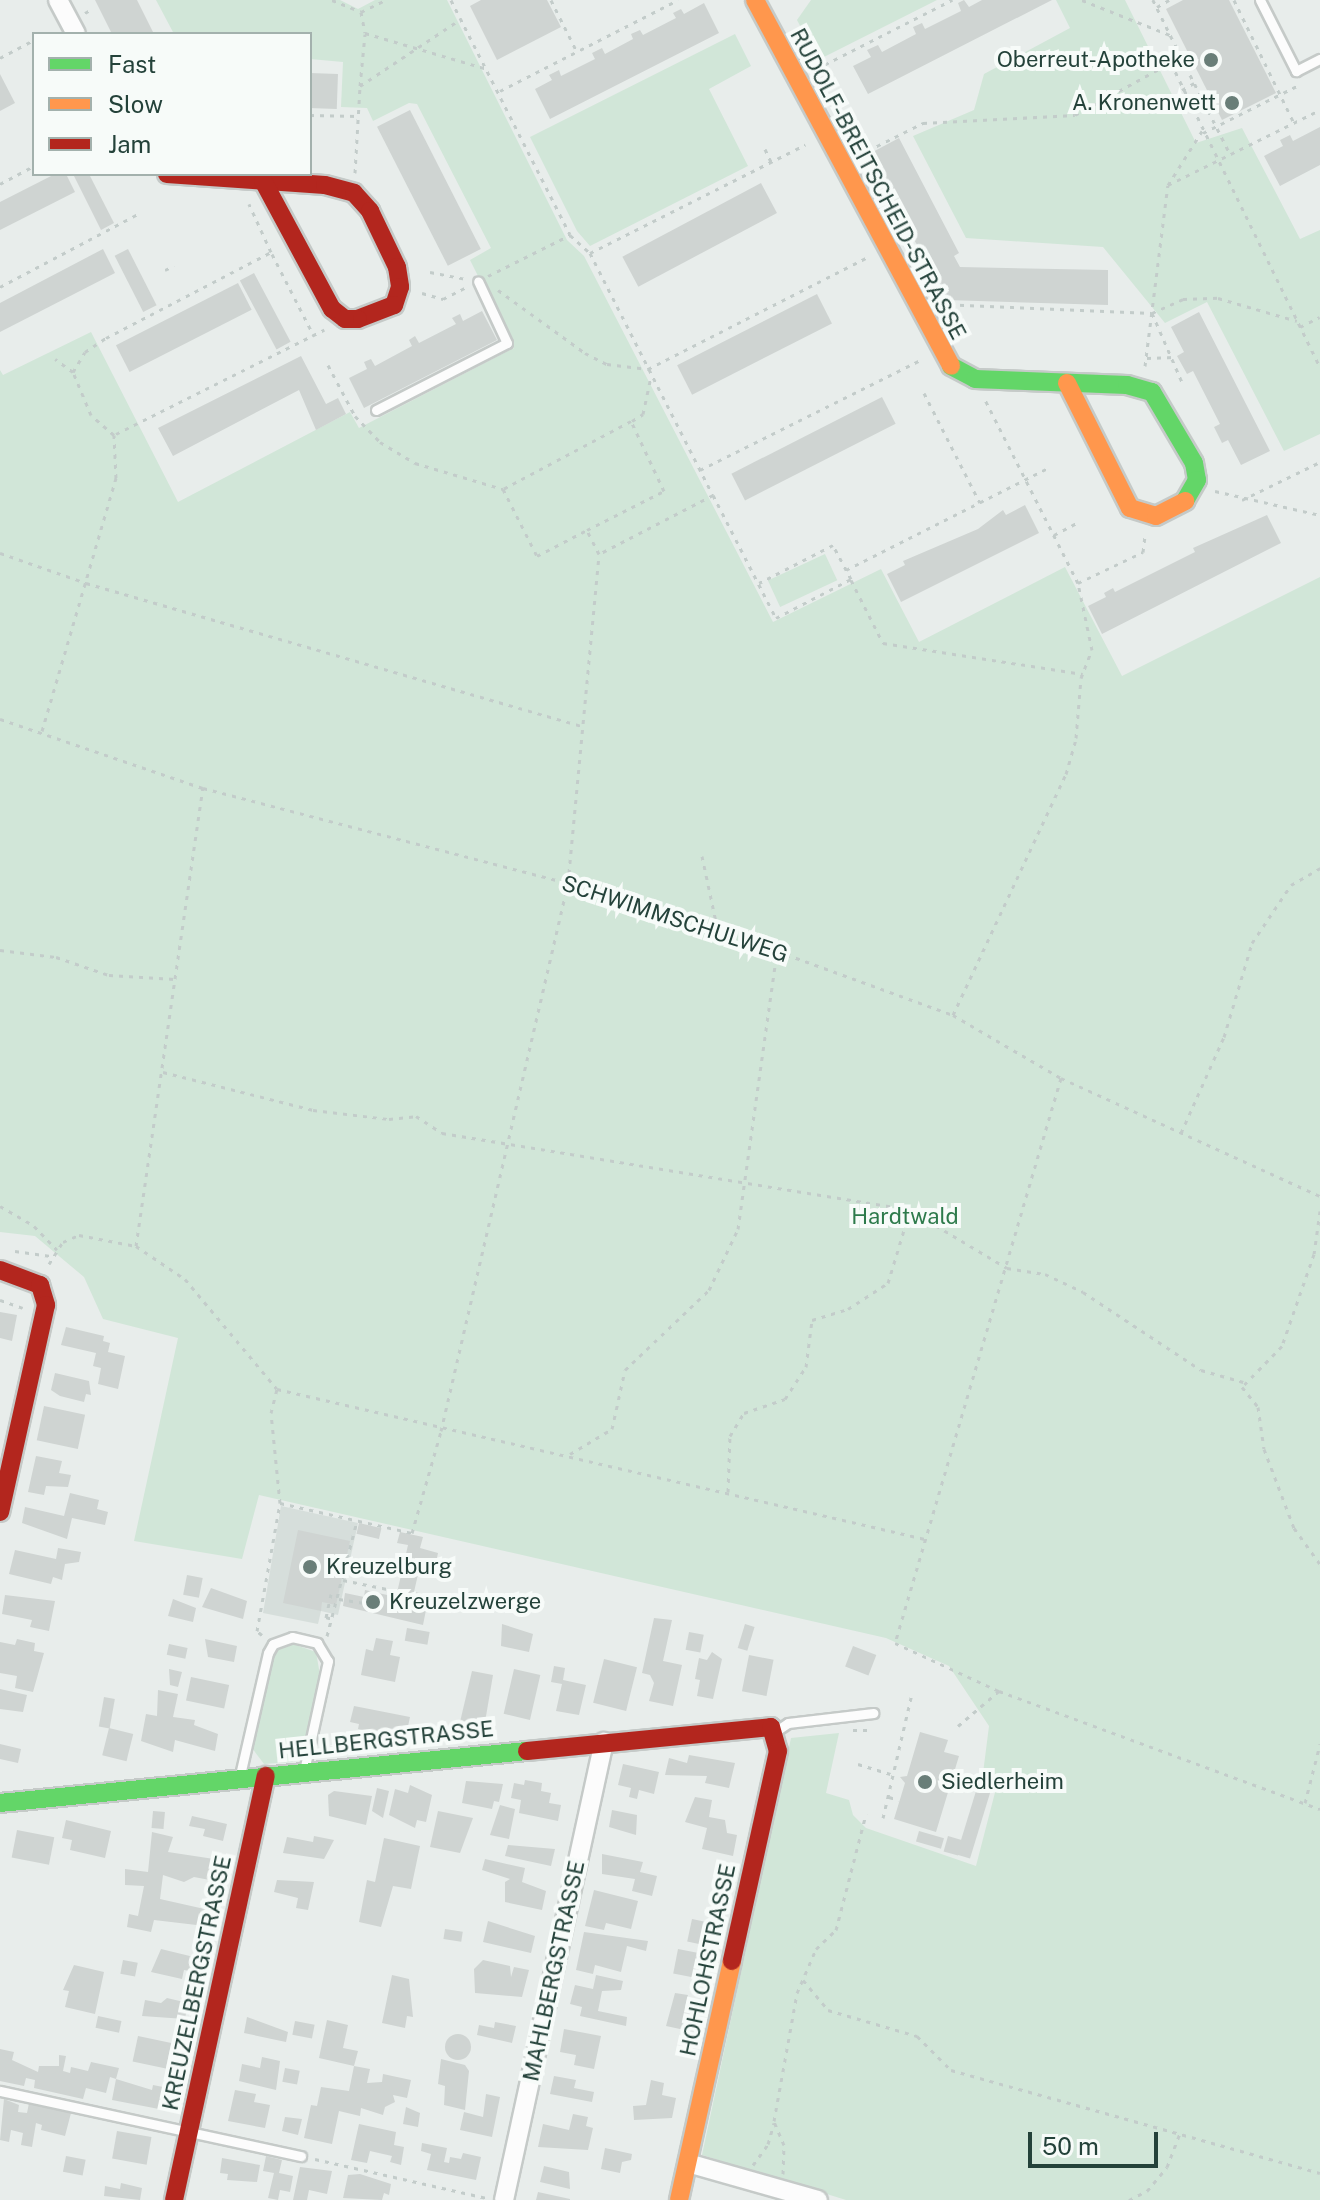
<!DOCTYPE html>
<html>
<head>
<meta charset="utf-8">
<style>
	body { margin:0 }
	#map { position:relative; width:1320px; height:2200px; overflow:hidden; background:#e8edeb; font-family:"Public Sans",sans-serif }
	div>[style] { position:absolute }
	.built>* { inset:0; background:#d6dedb }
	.green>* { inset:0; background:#d1e6d8; transform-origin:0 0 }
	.building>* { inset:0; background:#cfd4d2; transform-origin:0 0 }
	.round { border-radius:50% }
	.path>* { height:3px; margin-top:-1.5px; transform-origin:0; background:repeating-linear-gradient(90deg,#c3ccca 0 4px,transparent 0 10px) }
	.roads { filter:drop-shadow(2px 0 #c5cac8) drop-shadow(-2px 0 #c5cac8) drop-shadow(0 2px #c5cac8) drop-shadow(0 -2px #c5cac8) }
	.lane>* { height:9px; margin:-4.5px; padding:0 4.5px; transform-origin:4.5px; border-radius:4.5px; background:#fcfcfc }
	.street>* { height:18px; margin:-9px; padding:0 9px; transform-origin:9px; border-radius:9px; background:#fcfcfc }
	.fast>* { height:18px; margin:-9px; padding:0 9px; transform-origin:9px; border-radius:9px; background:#63d668 }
	.slow>* { height:18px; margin:-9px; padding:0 9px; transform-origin:9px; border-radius:9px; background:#ff974d }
	.jam>* { height:18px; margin:-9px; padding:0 9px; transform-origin:9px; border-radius:9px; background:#b3261e }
	.dots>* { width:22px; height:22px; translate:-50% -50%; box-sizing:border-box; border:4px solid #f7fbf9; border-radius:50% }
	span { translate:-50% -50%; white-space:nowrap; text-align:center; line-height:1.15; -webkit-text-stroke:8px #f7fbf9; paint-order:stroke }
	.poi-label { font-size:22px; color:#24423a }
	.right { translate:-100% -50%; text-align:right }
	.left { translate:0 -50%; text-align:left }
	.street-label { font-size:22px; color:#24423a }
	.park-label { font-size:22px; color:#2d7a4b }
	.legend { position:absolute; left:32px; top:32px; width:280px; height:144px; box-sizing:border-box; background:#f7fbf9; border:2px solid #a3b1ad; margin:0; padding:10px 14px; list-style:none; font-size:24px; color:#24423a }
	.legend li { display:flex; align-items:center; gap:16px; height:40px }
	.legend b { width:40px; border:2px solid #a3b1ad }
	.scale { position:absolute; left:1028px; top:2132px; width:130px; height:36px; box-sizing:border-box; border:4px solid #24423a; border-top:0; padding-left:10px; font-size:24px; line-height:28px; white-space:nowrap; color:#24423a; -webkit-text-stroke:6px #f7fbf9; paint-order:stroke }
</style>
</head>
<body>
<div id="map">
	<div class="built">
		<i style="clip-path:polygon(281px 1506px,358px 1523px,338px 1615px,321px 1611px,318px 1624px,263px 1613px)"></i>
	</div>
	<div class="green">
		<i style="clip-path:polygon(156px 0,340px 0,358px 9px,375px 0,447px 0,567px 240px,584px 256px,773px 622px,881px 569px,919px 642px,1065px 567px,1122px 676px,1320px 577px,1320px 2200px,846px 2200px,702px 2155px,791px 1738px,839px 1733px,826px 1793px,849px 1800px,853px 1815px,866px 1828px,976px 1866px,999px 1777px,983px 1773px,989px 1726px,949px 1666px,886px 1638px,259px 1495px,242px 1559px,134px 1541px,178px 1338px,103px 1319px,84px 1277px,35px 1236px,0 1232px,0 370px,3px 375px,91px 332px,178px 502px,350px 412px,359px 428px,514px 348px,470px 260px,491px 248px,417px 104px,409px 103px,373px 121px,367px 108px,341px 107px,343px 62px,310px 59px,310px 34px,174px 34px)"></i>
		<i style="clip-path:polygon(811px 0,937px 0,818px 60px,797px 20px)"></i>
		<i style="clip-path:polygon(1056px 0,1125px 0,1196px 143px,1242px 128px,1300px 239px,1320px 230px,1320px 434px,1284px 451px,1207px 302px,1165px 323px,1103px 247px,966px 238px,913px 136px,974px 110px,984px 74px,1070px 28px)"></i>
		<i style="clip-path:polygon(735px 34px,751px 66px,709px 89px,748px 166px,590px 246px,577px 231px,530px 137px)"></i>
		<i style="left:825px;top:554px;width:29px;height:63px;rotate:65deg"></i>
		<i style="clip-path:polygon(290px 1643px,316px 1652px,320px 1675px,302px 1755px,292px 1762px,264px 1764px,252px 1748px,271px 1660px,277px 1648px)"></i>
	</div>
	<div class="building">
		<i style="clip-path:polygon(95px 0,137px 0,154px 34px,112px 34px)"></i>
		<i style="clip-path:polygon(481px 0,547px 0,561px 27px,497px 60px,470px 6px)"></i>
		<i style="clip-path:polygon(964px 0,969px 7px,982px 0,1052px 0,868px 94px,853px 66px,871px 57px,867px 50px,878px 45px,882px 52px,916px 34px,913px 27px,922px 23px,925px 29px,961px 11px,958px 3px)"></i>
		<i style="clip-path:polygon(1183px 0,1229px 0,1276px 93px,1222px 120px,1166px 9px)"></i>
		<i style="clip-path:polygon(704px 3px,719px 33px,550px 119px,535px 89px,552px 80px,549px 75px,559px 70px,561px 76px,595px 59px,592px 53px,602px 48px,605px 54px,633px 39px,631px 34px,640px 30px,643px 35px,676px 18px,673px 13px,681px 9px,684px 14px)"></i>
		<i style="left:310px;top:73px;width:28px;height:35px;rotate:2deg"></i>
		<i style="clip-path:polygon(0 74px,15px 103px,0 111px)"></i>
		<i style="left:410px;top:110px;width:156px;height:37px;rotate:63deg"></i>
		<i style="clip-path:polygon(1320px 127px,1320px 165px,1280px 186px,1264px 156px,1283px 146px,1280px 140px,1290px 135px,1293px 141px)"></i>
		<i style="clip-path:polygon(899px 138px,959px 253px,954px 256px,960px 267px,1108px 270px,1108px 305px,946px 300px,869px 154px)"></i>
		<i style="clip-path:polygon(55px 174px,66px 174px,75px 192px,0 230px,0 202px)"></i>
		<i style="clip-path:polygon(73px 174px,89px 174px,114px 223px,101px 230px)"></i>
		<i style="left:761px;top:183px;width:34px;height:157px;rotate:62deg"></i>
		<i style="clip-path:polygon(103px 249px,115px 273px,0 332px,0 303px)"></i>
		<i style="left:128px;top:249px;width:63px;height:15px;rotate:63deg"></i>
		<i style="left:254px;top:273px;width:78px;height:16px;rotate:62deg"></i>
		<i style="left:238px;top:283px;width:30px;height:137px;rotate:63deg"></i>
		<i style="left:817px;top:294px;width:33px;height:157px;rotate:63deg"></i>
		<i style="clip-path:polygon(482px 311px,497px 340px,364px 408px,349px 378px,367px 369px,364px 362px,371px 359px,375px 366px,412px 346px,409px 340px,415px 336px,419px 343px,456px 324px,452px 318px,460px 314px,463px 321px)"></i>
		<i style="clip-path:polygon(1199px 312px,1270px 451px,1241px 465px,1228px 440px,1222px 443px,1214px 427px,1220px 424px,1193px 371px,1187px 374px,1177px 356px,1184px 352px,1171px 327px)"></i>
		<i style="clip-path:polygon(301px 356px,326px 404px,338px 398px,346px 414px,316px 430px,299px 390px,173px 456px,158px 428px)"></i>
		<i style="left:882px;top:397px;width:30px;height:169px;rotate:63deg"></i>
		<i style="clip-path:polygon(1025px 505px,1039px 533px,901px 602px,887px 574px,905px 565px,903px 561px,978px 529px,1003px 510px,1006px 515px)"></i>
		<i style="clip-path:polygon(1267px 515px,1281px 543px,1102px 634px,1088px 606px,1106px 597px,1104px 593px,1113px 588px,1115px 592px,1195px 552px,1193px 548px)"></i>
		<i style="clip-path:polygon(0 1312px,17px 1315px,12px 1341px,0 1338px)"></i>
		<i style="clip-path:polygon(66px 1327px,104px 1336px,103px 1341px,110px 1343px,108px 1352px,125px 1356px,118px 1389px,98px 1384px,101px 1368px,93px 1366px,96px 1353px,61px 1345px)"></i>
		<i style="clip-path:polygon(55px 1373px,89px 1381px,91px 1395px,86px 1394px,84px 1402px,60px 1396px,51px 1390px)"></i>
		<i style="left:44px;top:1406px;width:42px;height:35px;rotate:12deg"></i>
		<i style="clip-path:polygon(36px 1456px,62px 1461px,59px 1473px,71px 1475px,68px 1487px,46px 1486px,44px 1495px,28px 1492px)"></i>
		<i style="clip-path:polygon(70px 1493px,99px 1500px,97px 1509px,108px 1512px,105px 1525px,72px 1518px,67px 1539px,22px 1523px,25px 1507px,64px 1516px)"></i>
		<i style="left:359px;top:1523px;width:23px;height:11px;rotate:13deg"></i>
		<i style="clip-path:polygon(298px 1530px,350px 1541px,336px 1605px,322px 1602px,321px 1611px,283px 1603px)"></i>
		<i style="clip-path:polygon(400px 1532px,423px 1537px,420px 1548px,438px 1553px,437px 1558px,444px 1560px,440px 1575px,419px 1570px,414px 1592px,429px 1595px,423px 1625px,343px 1606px,345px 1593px,364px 1597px,365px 1590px,396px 1597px,408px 1545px,397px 1543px)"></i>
		<i style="clip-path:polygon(58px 1548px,81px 1552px,79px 1562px,65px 1564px,62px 1580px,53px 1577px,51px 1584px,9px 1574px,15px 1550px,56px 1559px)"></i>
		<i style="left:187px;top:1575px;width:16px;height:20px;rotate:11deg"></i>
		<i style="clip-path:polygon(211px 1588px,247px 1601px,243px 1619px,202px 1607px)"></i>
		<i style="clip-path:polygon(5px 1595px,55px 1601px,49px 1631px,30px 1627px,32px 1620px,2px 1614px)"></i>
		<i style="clip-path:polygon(173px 1599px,196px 1608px,193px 1622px,168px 1616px)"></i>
		<i style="clip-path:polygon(654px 1618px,672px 1620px,663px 1661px,682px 1665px,673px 1706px,649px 1701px,654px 1683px,650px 1675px,642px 1673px)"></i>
		<i style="clip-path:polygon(502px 1624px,533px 1634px,529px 1652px,501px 1646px)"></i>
		<i style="left:745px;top:1624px;width:10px;height:25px;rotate:17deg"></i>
		<i style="left:407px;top:1628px;width:23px;height:13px;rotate:10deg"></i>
		<i style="left:689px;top:1632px;width:15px;height:18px;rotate:11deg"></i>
		<i style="clip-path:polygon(376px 1638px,393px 1641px,390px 1655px,400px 1657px,395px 1682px,361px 1675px,366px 1649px,373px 1651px)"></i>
		<i style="clip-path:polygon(17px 1639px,35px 1643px,34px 1651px,44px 1653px,33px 1692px,15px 1688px,17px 1676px,0 1673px,0 1642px,15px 1645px)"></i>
		<i style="clip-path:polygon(205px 1639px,237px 1646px,234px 1662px,208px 1657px)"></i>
		<i style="left:169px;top:1644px;width:19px;height:11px;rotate:12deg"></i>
		<i style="left:853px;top:1646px;width:25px;height:22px;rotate:21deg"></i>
		<i style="clip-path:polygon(712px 1652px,722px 1659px,713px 1699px,697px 1696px,700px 1680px,695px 1679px,699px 1658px,707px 1660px)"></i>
		<i style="left:749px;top:1655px;width:25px;height:37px;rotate:11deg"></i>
		<i style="left:604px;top:1659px;width:34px;height:45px;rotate:14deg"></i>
		<i style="clip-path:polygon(554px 1666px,565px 1668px,563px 1680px,586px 1685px,579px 1715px,556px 1711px,562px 1684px,551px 1682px)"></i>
		<i style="clip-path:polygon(169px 1669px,182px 1672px,178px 1687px,170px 1685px)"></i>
		<i style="left:514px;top:1669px;width:27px;height:46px;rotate:13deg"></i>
		<i style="clip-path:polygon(472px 1671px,493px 1675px,484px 1728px,460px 1722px)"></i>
		<i style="left:191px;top:1677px;width:39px;height:24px;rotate:12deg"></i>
		<i style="clip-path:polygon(0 1689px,27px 1695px,23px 1712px,0 1709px)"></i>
		<i style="clip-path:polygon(158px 1690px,178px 1694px,173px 1717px,195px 1720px,194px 1725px,218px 1734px,215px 1751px,175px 1740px,173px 1752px,141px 1741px,146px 1714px,157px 1716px)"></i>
		<i style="left:104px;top:1697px;width:11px;height:30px;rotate:10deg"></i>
		<i style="clip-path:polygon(354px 1706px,410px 1717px,407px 1731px,387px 1728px,385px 1735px,358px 1729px,359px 1724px,350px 1722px)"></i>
		<i style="left:109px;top:1728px;width:25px;height:28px;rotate:14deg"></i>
		<i style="clip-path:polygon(920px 1732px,948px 1740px,944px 1752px,959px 1756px,936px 1832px,894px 1819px,905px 1783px,900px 1777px,907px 1776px)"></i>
		<i style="clip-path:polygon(0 1744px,21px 1749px,18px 1763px,0 1759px)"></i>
		<i style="clip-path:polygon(689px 1755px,735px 1763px,729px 1788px,705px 1783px,707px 1776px,665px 1775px,669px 1758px,687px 1763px)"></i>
		<i style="clip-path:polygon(623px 1764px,659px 1772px,654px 1794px,639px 1790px,637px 1799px,629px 1797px,631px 1788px,618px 1785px)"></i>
		<i style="left:980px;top:1778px;width:14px;height:80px;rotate:17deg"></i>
		<i style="clip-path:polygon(525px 1780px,542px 1783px,541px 1791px,551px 1793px,549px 1803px,561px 1805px,558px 1821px,519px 1813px,521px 1800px,511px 1798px,514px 1783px,524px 1785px)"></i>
		<i style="clip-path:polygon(466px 1781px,503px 1784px,499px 1802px,494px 1801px,492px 1809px,462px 1803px)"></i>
		<i style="clip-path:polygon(410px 1785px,432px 1795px,426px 1822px,417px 1820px,415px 1828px,389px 1815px,395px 1789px,408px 1793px)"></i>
		<i style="clip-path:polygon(377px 1788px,389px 1791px,383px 1818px,372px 1811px)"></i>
		<i style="clip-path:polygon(334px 1791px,372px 1796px,366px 1825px,329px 1816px,328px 1795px)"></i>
		<i style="clip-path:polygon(695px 1797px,712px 1800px,709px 1817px,725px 1820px,727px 1833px,737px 1835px,733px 1856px,702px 1849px,707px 1828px,685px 1822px)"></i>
		<i style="clip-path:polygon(500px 1805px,515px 1809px,509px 1839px,490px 1835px)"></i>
		<i style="clip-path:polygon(612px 1810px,637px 1815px,636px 1835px,609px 1827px)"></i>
		<i style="left:153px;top:1811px;width:12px;height:17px;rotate:5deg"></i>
		<i style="clip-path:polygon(438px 1811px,473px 1818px,460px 1853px,430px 1847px)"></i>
		<i style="clip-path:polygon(192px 1816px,227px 1824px,223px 1841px,203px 1836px,205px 1829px,189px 1826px)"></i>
		<i style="clip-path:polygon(66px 1820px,111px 1831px,105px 1858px,70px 1850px,72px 1840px,62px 1838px)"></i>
		<i style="left:17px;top:1830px;width:38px;height:28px;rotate:11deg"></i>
		<i style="left:919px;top:1831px;width:26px;height:11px;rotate:16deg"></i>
		<i style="clip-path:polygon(152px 1832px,173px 1837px,168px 1852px,214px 1859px,215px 1881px,194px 1877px,184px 1882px,163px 1875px,160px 1899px,209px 1910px,205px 1926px,154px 1920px,151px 1932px,127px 1927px,129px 1914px,138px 1916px,144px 1886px,125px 1885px,125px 1869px,148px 1872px)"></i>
		<i style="clip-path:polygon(314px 1836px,334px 1840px,324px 1859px,283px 1853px,287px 1837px,313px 1842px)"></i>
		<i style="left:948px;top:1836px;width:15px;height:16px;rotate:16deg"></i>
		<i style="clip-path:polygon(384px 1838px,420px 1846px,411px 1889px,393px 1886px,381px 1927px,359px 1922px,367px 1880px,375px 1882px)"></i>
		<i style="clip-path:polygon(508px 1845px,555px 1849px,551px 1866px,505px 1856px)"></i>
		<i style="clip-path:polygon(602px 1854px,643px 1862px,640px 1872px,657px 1876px,652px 1896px,632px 1891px,635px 1879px,602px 1874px)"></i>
		<i style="clip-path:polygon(485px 1859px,525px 1868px,522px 1882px,546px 1891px,542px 1910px,505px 1902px,505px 1882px,510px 1879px,482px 1870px)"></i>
		<i style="clip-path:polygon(277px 1880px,314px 1882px,308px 1910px,296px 1908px,298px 1898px,274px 1892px)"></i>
		<i style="clip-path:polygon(594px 1890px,638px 1901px,631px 1929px,606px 1923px,604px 1930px,585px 1926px)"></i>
		<i style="left:692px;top:1919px;width:29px;height:23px;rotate:12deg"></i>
		<i style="clip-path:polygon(488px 1921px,535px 1936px,531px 1953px,483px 1942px)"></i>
		<i style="left:445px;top:1929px;width:18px;height:10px;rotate:9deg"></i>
		<i style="clip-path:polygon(584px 1932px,648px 1941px,646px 1951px,627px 1946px,621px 1972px,595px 1965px,593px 1974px,576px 1970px)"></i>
		<i style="clip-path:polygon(161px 1949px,198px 1958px,195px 1972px,184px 1970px,182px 1979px,151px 1972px)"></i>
		<i style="left:678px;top:1949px;width:21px;height:25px;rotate:11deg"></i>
		<i style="left:123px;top:1960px;width:15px;height:14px;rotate:11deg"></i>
		<i style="clip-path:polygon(483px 1960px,510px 1966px,511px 1977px,514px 1967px,529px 1970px,522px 1997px,475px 1993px,474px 1969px)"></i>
		<i style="clip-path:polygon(74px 1965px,104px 1972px,95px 2014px,65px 2007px,69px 1991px,63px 1990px)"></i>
		<i style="clip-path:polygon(392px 1975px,409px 1979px,413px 2017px,407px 2016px,405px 2028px,382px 2023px)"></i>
		<i style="clip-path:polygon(596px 1975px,623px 1981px,621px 1990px,602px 1991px,598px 2011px,627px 2017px,626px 2026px,580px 2016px,582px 2007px,570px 2004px,575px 1985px,593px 1989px)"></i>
		<i style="clip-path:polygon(675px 1993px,688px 1995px,685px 2007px,699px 2010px,694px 2032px,666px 2026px)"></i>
		<i style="clip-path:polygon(167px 1998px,188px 2003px,185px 2019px,142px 2016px,145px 2000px,161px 2003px)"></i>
		<i style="left:98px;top:2016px;width:24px;height:12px;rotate:12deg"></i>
		<i style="clip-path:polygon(247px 2017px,288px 2032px,286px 2042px,244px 2033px)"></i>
		<i style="clip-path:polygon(327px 2020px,348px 2025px,343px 2048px,358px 2051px,354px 2066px,319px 2058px)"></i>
		<i style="left:295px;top:2021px;width:20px;height:14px;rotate:11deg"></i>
		<i style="clip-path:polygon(495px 2022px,516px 2026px,512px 2043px,477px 2035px,479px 2025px,494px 2028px)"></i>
		<i style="clip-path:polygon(564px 2029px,601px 2036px,594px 2069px,574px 2065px,576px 2055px,560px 2052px)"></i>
		<i class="round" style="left:445px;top:2034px;width:26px;height:26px"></i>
		<i style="left:138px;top:2036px;width:34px;height:26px;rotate:12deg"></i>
		<i style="clip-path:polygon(0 2049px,14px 2052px,12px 2060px,38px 2072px,39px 2066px,59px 2066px,59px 2055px,66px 2056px,63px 2071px,70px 2073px,71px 2067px,88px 2071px,91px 2062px,119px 2068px,116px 2079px,152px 2090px,153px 2085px,163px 2087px,159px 2109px,112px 2100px,116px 2079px,110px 2077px,106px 2093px,86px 2088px,83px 2099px,34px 2088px,35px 2080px,26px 2078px,24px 2086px,0 2081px)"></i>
		<i style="clip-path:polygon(262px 2057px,280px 2061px,276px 2090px,239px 2081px,242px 2064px,260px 2068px)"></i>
		<i style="clip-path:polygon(441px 2059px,465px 2065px,469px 2071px,465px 2110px,444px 2105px,445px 2086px,438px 2084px)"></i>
		<i style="clip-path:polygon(354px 2066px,370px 2069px,367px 2083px,382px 2082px,383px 2074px,411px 2080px,407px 2098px,393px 2095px,395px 2102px,385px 2107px,383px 2115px,361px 2108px,360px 2116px,339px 2111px,332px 2144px,304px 2138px,311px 2105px,317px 2106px,321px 2087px,349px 2091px)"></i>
		<i style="left:285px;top:2068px;width:15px;height:14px;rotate:11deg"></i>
		<i style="clip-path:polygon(554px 2076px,576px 2080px,574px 2088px,594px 2092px,592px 2102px,550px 2094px)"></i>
		<i style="clip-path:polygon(651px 2080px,664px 2083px,662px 2095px,676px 2098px,672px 2118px,634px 2120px,633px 2106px,646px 2105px)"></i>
		<i style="clip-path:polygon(235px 2090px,256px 2094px,254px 2102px,270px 2105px,265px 2128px,228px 2121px)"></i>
		<i style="clip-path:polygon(486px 2094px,500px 2097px,492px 2137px,460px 2130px,464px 2112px,483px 2117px)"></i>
		<i style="clip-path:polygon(4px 2099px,19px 2105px,18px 2112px,27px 2113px,29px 2103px,71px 2113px,65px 2136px,41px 2130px,42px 2125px,36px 2123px,32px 2147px,21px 2145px,23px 2133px,11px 2130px,9px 2142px,0 2140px)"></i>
		<i style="clip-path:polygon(406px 2107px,420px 2113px,418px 2127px,403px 2124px)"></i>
		<i style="clip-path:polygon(573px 2114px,588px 2117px,586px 2126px,593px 2128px,588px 2150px,538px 2147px,543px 2124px,569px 2130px)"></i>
		<i style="clip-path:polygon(285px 2117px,302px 2119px,298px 2135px,282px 2131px)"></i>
		<i style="clip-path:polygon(359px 2124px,396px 2132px,394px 2145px,404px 2147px,401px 2165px,390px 2162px,392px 2156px,370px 2151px,367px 2163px,351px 2160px)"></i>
		<i style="left:117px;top:2131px;width:35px;height:28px;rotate:10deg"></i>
		<i style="clip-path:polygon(422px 2143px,447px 2148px,444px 2162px,449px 2163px,450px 2157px,461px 2159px,463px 2153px,481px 2157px,476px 2180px,427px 2170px,431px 2154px,421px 2151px)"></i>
		<i style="clip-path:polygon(605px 2148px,632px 2154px,631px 2160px,622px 2162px,620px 2173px,601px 2169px)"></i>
		<i style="left:66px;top:2156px;width:20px;height:16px;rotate:11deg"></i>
		<i style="clip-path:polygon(266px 2156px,282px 2160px,279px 2173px,293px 2176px,290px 2192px,280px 2190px,278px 2200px,268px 2198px,274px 2173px,263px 2171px)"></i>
		<i style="clip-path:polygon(222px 2158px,260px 2165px,257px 2182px,227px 2180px,228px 2174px,220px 2173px)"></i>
		<i style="clip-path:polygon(544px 2166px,569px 2172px,570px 2189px,540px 2182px)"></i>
		<i style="clip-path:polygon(300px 2167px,332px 2171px,327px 2194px,309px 2190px,307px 2200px,293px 2200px)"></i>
		<i style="clip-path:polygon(360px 2174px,391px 2184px,389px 2195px,384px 2193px,382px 2200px,343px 2198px,348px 2175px)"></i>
		<i style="clip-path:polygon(121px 2183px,142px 2188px,140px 2200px,104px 2196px,105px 2186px,120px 2189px)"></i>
		<i style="clip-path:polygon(538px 2192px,570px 2199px,570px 2200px,536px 2200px)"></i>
	</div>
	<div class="path">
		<i style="left:332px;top:0;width:31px;rotate:22deg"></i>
		<i style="left:361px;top:12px;width:21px;rotate:79deg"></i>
		<i style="left:365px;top:33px;width:127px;rotate:16.4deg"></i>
		<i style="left:451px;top:0;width:263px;rotate:63.1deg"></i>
		<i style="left:570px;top:235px;width:27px;rotate:42deg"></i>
		<i style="left:590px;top:253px;width:271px;rotate:63.1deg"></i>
		<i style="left:713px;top:495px;width:128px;rotate:152.6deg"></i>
		<i style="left:551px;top:0;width:58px;rotate:63.4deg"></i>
		<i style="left:1082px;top:0;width:95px;rotate:21.7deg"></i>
		<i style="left:1234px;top:0;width:137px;rotate:64deg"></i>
		<i style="left:1157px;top:7px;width:14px;rotate:-30deg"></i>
		<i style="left:361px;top:12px;width:28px;rotate:-26deg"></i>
		<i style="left:85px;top:13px;width:8px;rotate:-30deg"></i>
		<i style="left:1181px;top:57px;width:109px;rotate:63.2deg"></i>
		<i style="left:0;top:58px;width:38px;rotate:-28deg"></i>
		<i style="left:1171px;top:63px;width:339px;rotate:63.9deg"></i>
		<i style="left:816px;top:69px;width:153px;rotate:-26.9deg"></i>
		<i style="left:360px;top:86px;width:52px;rotate:-84.5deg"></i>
		<i style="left:1182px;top:90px;width:14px;rotate:-30deg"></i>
		<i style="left:500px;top:91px;width:200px;rotate:-27.1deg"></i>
		<i style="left:310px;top:115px;width:48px;rotate:1.2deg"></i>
		<i style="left:1203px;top:133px;width:107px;rotate:-26.6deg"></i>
		<i style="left:765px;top:149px;width:14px;rotate:65deg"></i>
		<i style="left:859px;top:155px;width:72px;rotate:-26.6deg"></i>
		<i style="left:923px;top:123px;width:152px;rotate:-3deg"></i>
		<i style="left:1075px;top:115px;width:121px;rotate:-28.7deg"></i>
		<i style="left:1181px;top:57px;width:64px;rotate:-116.2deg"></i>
		<i style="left:355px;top:173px;width:87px;rotate:-86.7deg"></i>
		<i style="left:360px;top:86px;width:121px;rotate:-33.6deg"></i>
		<i style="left:0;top:184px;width:38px;rotate:-28deg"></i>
		<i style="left:1168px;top:185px;width:64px;rotate:-57.8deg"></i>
		<i style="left:590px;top:253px;width:241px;rotate:-26.7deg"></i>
		<i style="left:272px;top:254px;width:92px;rotate:62.9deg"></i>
		<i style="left:165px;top:270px;width:10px;rotate:-24deg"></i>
		<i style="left:430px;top:272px;width:36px;rotate:11deg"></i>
		<i style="left:488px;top:276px;width:92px;rotate:-26.6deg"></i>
		<i style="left:0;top:287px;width:156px;rotate:-27.9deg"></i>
		<i style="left:498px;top:290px;width:107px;rotate:35.9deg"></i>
		<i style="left:585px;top:353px;width:25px;rotate:27deg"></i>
		<i style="left:607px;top:364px;width:41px;rotate:7deg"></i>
		<i style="left:648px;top:369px;width:247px;rotate:-27deg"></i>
		<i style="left:422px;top:293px;width:22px;rotate:16deg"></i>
		<i style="left:443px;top:299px;width:27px;rotate:-27deg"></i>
		<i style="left:940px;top:304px;width:212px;rotate:2.4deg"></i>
		<i style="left:1152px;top:313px;width:34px;rotate:-24deg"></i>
		<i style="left:1183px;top:299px;width:35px;rotate:-2deg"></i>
		<i style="left:1218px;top:298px;width:82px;rotate:16.2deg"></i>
		<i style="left:1152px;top:313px;width:75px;rotate:66.5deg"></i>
		<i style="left:1300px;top:327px;width:22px;rotate:-27deg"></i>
		<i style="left:1147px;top:358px;width:28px;rotate:-2deg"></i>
		<i style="left:328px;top:365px;width:58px;rotate:62.1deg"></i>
		<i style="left:355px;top:416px;width:36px;rotate:46deg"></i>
		<i style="left:380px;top:442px;width:41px;rotate:31deg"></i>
		<i style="left:415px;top:463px;width:92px;rotate:16.5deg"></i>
		<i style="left:1145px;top:366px;width:182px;rotate:-82.8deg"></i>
		<i style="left:1168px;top:185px;width:169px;rotate:-26.3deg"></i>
		<i style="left:73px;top:372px;width:23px;rotate:-59deg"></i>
		<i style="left:85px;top:352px;width:25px;rotate:-34deg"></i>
		<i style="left:106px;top:338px;width:186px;rotate:-27.5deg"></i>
		<i style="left:271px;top:252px;width:53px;rotate:-114.6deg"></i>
		<i style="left:924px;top:393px;width:123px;rotate:63deg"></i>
		<i style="left:632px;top:421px;width:13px;rotate:-32deg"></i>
		<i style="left:643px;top:414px;width:39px;rotate:-78deg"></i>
		<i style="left:116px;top:434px;width:233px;rotate:-26.6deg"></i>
		<i style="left:700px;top:470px;width:245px;rotate:-26.5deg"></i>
		<i style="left:1215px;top:491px;width:108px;rotate:12.9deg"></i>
		<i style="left:713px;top:495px;width:138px;rotate:62.9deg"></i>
		<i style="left:776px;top:618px;width:85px;rotate:-27.5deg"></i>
		<i style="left:851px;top:579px;width:38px;rotate:-118deg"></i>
		<i style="left:833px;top:545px;width:83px;rotate:152.8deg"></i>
		<i style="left:1242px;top:500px;width:87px;rotate:-26deg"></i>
		<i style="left:1054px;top:535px;width:27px;rotate:-28deg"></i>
		<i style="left:0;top:553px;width:91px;rotate:19.2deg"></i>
		<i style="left:86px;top:583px;width:519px;rotate:16.1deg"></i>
		<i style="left:846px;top:570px;width:229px;rotate:-26.8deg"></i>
		<i style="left:851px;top:580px;width:71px;rotate:63.1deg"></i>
		<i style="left:883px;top:643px;width:202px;rotate:8.8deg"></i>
		<i style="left:1078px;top:583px;width:72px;rotate:-25.5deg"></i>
		<i style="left:1143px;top:552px;width:16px;rotate:-83deg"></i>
		<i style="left:0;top:719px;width:214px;rotate:18.8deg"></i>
		<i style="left:203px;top:788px;width:377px;rotate:14.6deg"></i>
		<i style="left:568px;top:883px;width:220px;rotate:18deg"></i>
		<i style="left:777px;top:951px;width:187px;rotate:20deg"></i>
		<i style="left:953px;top:1015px;width:125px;rotate:30.3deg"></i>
		<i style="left:1061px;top:1078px;width:285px;rotate:24.5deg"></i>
		<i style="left:42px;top:731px;width:264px;rotate:-73.7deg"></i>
		<i style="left:116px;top:478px;width:43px;rotate:-92.7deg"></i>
		<i style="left:114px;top:435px;width:30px;rotate:-139deg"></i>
		<i style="left:91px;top:415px;width:47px;rotate:-112.7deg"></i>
		<i style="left:73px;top:372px;width:22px;rotate:-144deg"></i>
		<i style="left:702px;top:856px;width:77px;rotate:78deg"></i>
		<i style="left:0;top:950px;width:56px;rotate:7.1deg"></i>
		<i style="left:56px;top:957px;width:56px;rotate:18.8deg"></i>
		<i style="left:109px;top:975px;width:66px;rotate:3.5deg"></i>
		<i style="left:953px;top:1015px;width:266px;rotate:-64.9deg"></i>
		<i style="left:1066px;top:774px;width:37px;rotate:-74deg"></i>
		<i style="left:1076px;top:738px;width:60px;rotate:-85.2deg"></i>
		<i style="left:1081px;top:678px;width:30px;rotate:-69deg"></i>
		<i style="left:1092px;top:650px;width:68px;rotate:-101.8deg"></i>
		<i style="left:1078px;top:583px;width:205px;rotate:-116.9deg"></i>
		<i style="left:163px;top:1072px;width:155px;rotate:14.2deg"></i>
		<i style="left:313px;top:1110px;width:77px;rotate:6.8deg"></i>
		<i style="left:389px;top:1119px;width:27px;rotate:-6deg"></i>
		<i style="left:416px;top:1116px;width:31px;rotate:33deg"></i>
		<i style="left:442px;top:1133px;width:474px;rotate:9.3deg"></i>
		<i style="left:910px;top:1210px;width:113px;rotate:30.9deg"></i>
		<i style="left:1007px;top:1268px;width:38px;rotate:9deg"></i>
		<i style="left:1045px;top:1274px;width:42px;rotate:25.3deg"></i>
		<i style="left:1083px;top:1292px;width:141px;rotate:33.5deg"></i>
		<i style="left:1201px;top:1370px;width:44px;rotate:15.9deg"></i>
		<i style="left:1061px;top:1078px;width:589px;rotate:106.37deg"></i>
		<i style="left:895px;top:1643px;width:115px;rotate:24.8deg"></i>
		<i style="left:999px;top:1691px;width:342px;rotate:20.2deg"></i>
		<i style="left:1181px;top:1133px;width:105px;rotate:-65.9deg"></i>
		<i style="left:1224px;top:1037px;width:98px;rotate:-73.4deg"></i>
		<i style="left:1252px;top:943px;width:70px;rotate:-56.1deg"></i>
		<i style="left:1291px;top:885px;width:34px;rotate:-30deg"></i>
		<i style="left:0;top:1206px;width:39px;rotate:30deg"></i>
		<i style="left:34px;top:1226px;width:33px;rotate:46deg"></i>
		<i style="left:1320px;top:1211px;width:43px;rotate:97.9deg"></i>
		<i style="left:1314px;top:1254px;width:97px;rotate:109.2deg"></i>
		<i style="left:1282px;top:1346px;width:57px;rotate:134.3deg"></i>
		<i style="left:1242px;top:1387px;width:26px;rotate:51deg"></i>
		<i style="left:1258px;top:1407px;width:42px;rotate:81.9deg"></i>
		<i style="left:1264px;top:1449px;width:85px;rotate:69.2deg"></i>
		<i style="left:1294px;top:1528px;width:44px;rotate:54.2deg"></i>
		<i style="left:136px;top:1246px;width:59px;rotate:34deg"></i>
		<i style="left:185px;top:1279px;width:143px;rotate:50.1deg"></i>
		<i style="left:277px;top:1389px;width:665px;rotate:13.03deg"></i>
		<i style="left:15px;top:1251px;width:36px;rotate:8deg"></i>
		<i style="left:49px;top:1264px;width:26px;rotate:-58deg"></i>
		<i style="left:63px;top:1242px;width:17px;rotate:-24deg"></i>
		<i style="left:79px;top:1235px;width:58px;rotate:10.9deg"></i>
		<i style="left:136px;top:1246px;width:463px;rotate:-81.7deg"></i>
		<i style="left:0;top:1300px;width:24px;rotate:19deg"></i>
		<i style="left:570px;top:1454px;width:49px;rotate:-30.8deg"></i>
		<i style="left:612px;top:1429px;width:60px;rotate:-77.6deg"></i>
		<i style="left:625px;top:1370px;width:116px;rotate:-43.6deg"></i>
		<i style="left:709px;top:1290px;width:68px;rotate:-64.6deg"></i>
		<i style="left:738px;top:1229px;width:279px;rotate:-82deg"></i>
		<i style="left:728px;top:1492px;width:56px;rotate:-88deg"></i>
		<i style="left:730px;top:1436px;width:27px;rotate:-59deg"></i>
		<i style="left:744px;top:1413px;width:43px;rotate:-18.9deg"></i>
		<i style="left:785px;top:1399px;width:38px;rotate:-57deg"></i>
		<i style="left:806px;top:1367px;width:47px;rotate:-82.7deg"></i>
		<i style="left:812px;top:1320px;width:38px;rotate:-17deg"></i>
		<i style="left:848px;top:1309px;width:48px;rotate:-33deg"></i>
		<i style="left:888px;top:1283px;width:76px;rotate:-73.2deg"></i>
		<i style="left:280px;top:1503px;width:135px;rotate:12.8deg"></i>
		<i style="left:412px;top:1533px;width:106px;rotate:-74.1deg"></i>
		<i style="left:441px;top:1431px;width:563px;rotate:-76.95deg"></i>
		<i style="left:568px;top:883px;width:330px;rotate:-84.6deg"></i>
		<i style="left:599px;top:554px;width:27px;rotate:-117deg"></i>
		<i style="left:587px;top:530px;width:86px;rotate:-26.9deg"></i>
		<i style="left:664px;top:491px;width:77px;rotate:-115.2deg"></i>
		<i style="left:631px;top:421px;width:145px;rotate:152deg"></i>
		<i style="left:503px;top:489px;width:75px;rotate:63.1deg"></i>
		<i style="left:537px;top:556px;width:56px;rotate:-27.5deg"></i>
		<i style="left:343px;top:1580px;width:55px;rotate:11.5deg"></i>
		<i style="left:331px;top:1594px;width:24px;rotate:102deg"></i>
		<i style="left:326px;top:1617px;width:9px;rotate:18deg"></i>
		<i style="left:339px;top:1599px;width:24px;rotate:9deg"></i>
		<i style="left:262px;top:1635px;width:6px;rotate:-141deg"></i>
		<i style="left:257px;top:1631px;width:130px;rotate:-79.8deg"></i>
		<i style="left:280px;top:1503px;width:90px;rotate:-95.7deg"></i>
		<i style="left:271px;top:1413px;width:25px;rotate:-76deg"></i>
		<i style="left:327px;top:1636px;width:119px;rotate:-75.4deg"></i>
		<i style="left:958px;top:1726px;width:54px;rotate:-40.5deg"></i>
		<i style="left:853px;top:1730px;width:15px"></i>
		<i style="left:858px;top:1764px;width:34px;rotate:17deg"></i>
		<i style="left:889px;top:1797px;width:10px;rotate:17deg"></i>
		<i style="left:1305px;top:1803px;width:61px;rotate:-75.7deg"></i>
		<i style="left:883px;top:1818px;width:128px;rotate:-76.9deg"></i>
		<i style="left:803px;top:1980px;width:39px;rotate:50deg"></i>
		<i style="left:828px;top:2010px;width:93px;rotate:16.3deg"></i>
		<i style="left:917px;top:2036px;width:48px;rotate:45deg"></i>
		<i style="left:951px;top:2070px;width:383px;rotate:15.6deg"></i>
		<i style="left:315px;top:2159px;width:176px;rotate:12.8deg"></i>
		<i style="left:753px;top:2165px;width:26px;rotate:-54deg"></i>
		<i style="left:768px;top:2144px;width:22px;rotate:-74deg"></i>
		<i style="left:783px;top:2174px;width:29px;rotate:-88deg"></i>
		<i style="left:784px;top:2145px;width:26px;rotate:-113deg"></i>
		<i style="left:774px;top:2121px;width:130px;rotate:-79.8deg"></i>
		<i style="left:797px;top:1993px;width:48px;rotate:-66.6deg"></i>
		<i style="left:816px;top:1949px;width:28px;rotate:-44deg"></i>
		<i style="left:836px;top:1930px;width:120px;rotate:-75.5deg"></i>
		<i style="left:1129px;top:2200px;width:20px;rotate:-27deg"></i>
		<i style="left:1147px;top:2191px;width:31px;rotate:-50deg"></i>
		<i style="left:1167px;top:2167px;width:36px;rotate:-69deg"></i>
	</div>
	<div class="roads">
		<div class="lane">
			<i style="left:1260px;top:0;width:80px;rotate:63.1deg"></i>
			<i style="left:1296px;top:71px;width:27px;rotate:-27deg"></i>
			<i style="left:376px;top:410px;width:147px;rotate:-27.1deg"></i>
			<i style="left:507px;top:343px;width:68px;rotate:-115.1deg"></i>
			<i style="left:776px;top:1731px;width:14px;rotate:-34deg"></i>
			<i style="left:788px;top:1723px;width:86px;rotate:-6.7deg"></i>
			<i style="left:240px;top:1775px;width:125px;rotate:-77.1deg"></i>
			<i style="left:268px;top:1653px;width:10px;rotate:-61deg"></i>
			<i style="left:273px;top:1644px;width:20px;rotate:-20deg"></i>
			<i style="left:292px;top:1637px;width:26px;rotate:13deg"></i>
			<i style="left:317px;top:1643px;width:21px;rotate:59deg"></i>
			<i style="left:328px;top:1661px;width:113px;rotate:102.3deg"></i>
			<i style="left:0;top:2091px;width:308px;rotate:12.2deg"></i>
		</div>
		<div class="street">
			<i style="left:58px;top:0;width:38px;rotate:62deg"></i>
			<i style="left:688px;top:2163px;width:135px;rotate:15.9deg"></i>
			<i style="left:504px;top:2200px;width:469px;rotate:-77.7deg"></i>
		</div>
		<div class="fast">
			<i style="left:951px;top:366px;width:27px;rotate:28deg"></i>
			<i style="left:975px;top:379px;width:152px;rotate:2.3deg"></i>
			<i style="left:1127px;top:385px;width:26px;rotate:16deg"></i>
			<i style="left:1152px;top:392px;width:82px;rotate:59.4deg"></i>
			<i style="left:1194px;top:463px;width:17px;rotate:80deg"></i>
			<i style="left:1197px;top:480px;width:24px;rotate:120deg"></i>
			<i style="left:0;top:1803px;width:530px;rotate:-5.64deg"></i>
		</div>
		<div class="slow">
			<i style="left:755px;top:0;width:415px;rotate:61.8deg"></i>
			<i style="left:1067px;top:383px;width:140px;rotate:63.3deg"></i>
			<i style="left:1130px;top:508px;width:27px;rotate:17deg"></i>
			<i style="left:1156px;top:516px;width:33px;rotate:-27deg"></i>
			<i style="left:679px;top:2200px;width:245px;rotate:-77.5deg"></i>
		</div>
		<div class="jam">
			<i style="left:167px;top:174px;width:158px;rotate:4deg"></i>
			<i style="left:325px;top:185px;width:30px;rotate:15deg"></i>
			<i style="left:354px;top:193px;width:24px;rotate:48deg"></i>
			<i style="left:370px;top:211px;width:62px;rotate:64.3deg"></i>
			<i style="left:397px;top:267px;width:20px;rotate:81deg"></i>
			<i style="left:400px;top:287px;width:19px;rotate:108deg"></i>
			<i style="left:394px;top:305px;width:39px;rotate:159deg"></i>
			<i style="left:358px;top:319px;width:13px;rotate:180deg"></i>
			<i style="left:345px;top:319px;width:16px;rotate:-142deg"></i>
			<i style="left:332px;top:309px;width:145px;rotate:-118.3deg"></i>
			<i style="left:0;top:1270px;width:43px;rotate:20.6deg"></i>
			<i style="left:40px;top:1285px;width:21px;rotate:73deg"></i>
			<i style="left:46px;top:1305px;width:212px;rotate:102.5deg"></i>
			<i style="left:527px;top:1751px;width:245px;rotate:-5.6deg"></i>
			<i style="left:771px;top:1727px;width:25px;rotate:74deg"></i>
			<i style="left:778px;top:1751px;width:215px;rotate:102.4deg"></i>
			<i style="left:174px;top:2200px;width:434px;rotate:-77.8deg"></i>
		</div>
	</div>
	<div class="dots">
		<i style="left:1211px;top:60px;background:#697e78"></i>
		<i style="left:1232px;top:103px;background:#697e78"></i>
		<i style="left:310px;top:1567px;background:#697e78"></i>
		<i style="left:373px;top:1602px;background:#697e78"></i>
		<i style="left:925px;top:1782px;background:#697e78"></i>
	</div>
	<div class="poi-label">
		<span class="right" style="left:1195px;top:60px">Oberreut-Apotheke</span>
		<span class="right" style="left:1216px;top:103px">A. Kronenwett</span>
		<span class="left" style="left:326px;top:1567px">Kreuzelburg</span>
		<span class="left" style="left:389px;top:1602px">Kreuzelzwerge</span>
		<span class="left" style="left:941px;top:1782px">Siedlerheim</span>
	</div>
	<div class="street-label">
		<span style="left:878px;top:184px;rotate:62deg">RUDOLF-BREITSCHEID-STRASSE</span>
		<span style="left:675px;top:919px;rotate:18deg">SCHWIMMSCHULWEG</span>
		<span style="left:386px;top:1740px;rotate:-6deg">HELLBERGSTRASSE</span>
		<span style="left:708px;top:1960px;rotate:-78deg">HOHLOHSTRASSE</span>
		<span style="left:554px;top:1971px;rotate:-78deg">MAHLBERGSTRASSE</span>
		<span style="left:197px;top:1983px;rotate:-78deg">KREUZELBERGSTRASSE</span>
	</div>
	<div class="park-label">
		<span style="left:905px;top:1217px">Hardtwald</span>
	</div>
	<ul class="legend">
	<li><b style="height:10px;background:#63d668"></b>Fast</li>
	<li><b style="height:10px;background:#ff974d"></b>Slow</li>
	<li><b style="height:10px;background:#b3261e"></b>Jam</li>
	</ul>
	<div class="scale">50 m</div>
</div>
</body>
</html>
